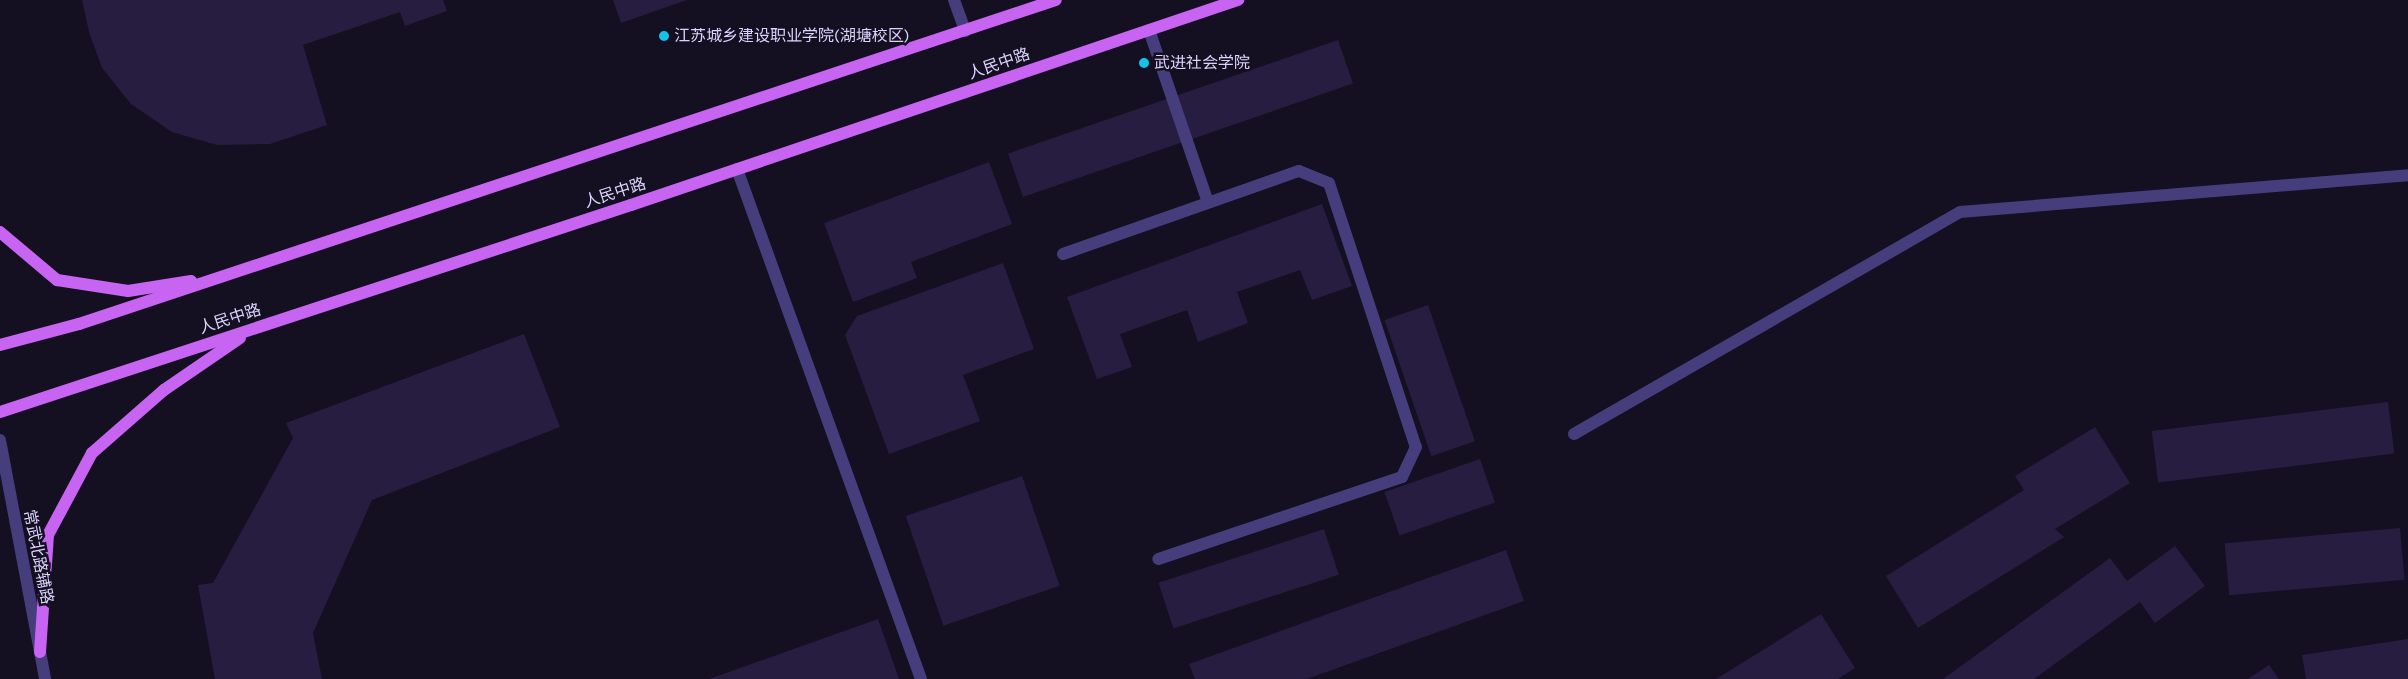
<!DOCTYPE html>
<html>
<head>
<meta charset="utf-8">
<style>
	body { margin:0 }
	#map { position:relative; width:2408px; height:679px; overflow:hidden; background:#140f21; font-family:Karla,"Noto Sans SC",sans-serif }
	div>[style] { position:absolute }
	.building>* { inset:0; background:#271d40; transform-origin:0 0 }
	.service>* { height:12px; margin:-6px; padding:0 6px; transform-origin:6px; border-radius:6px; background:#463e7c }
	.tertiary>* { height:12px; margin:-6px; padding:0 6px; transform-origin:6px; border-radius:6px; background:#463e7c }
	.primary>* { height:12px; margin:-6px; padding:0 6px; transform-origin:6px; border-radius:6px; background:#c864f2 }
	.dots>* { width:14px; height:14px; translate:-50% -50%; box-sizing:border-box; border:2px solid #140f21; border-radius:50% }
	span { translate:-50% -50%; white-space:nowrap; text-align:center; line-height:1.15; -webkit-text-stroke:5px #140f21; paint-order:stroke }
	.poi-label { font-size:16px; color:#dbd3fb }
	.left { translate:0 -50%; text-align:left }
	.street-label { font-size:16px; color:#dbd3fb }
</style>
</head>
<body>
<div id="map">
	<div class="building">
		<i style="clip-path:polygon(82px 0,443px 0,447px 11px,405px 26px,400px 12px,303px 45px,327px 125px,270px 144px,217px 145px,172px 132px,131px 104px,102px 68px,89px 32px)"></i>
		<i style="clip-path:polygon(613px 0,687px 0,621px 23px)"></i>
		<i style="left:1338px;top:40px;width:46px;height:349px;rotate:71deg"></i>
		<i style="clip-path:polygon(989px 162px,1012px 224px,911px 262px,917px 278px,853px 302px,824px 223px)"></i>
		<i style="clip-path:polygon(1322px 204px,1352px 286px,1312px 300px,1300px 270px,1237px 292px,1248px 323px,1198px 342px,1187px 310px,1120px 334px,1132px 367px,1097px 379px,1067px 297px)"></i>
		<i style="clip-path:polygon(1003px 263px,1034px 349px,963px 375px,980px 421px,889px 454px,845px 335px,857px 316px)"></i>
		<i style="left:1428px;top:305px;width:144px;height:46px;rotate:71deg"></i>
		<i style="clip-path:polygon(524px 334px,560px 427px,372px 500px,313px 633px,322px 679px,215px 679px,198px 585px,213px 583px,293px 438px,286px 423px)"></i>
		<i style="left:2388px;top:402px;width:52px;height:238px;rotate:83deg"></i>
		<i style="clip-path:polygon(2095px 427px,2130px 483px,2055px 529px,2064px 537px,1918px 628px,1886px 576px,2024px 490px,2015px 476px)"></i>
		<i style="left:1480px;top:459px;width:46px;height:101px;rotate:71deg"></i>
		<i style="left:1022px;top:476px;width:116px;height:123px;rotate:71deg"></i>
		<i style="left:2400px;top:528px;width:52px;height:176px;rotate:85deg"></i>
		<i style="left:1324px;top:529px;width:48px;height:174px;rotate:72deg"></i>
		<i style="clip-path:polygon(2175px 546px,2205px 586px,2155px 623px,2140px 602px,2034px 679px,1943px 679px,2110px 558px,2127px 581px)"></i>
		<i style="clip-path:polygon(1506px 550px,1524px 601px,1307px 679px,1195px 679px,1189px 664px)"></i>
		<i style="clip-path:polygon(1821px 614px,1855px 668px,1838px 679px,1716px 679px)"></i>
		<i style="clip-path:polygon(878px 619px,899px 679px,709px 679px)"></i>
		<i style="clip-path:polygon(2408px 639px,2408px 679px,2306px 679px,2302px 655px)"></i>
		<i style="clip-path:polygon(2269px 665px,2279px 679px,2248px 679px)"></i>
	</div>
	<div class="service">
		<i style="left:954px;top:0;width:33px;rotate:70deg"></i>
		<i style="left:1149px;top:30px;width:182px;rotate:71.1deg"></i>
		<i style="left:737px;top:169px;width:542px;rotate:70.16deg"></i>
		<i style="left:1063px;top:254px;width:250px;rotate:-19.4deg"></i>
		<i style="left:1299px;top:171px;width:32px;rotate:22deg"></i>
		<i style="left:1329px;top:183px;width:278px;rotate:71.8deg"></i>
		<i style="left:1416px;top:447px;width:33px;rotate:115deg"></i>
		<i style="left:1402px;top:477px;width:257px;rotate:161.4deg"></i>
		<i style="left:1574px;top:434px;width:445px;rotate:-29.9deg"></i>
		<i style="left:1960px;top:212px;width:450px;rotate:-4.7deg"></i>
	</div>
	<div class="tertiary">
		<i style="left:0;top:440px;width:243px;rotate:79.3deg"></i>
	</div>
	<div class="primary">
		<i style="left:0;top:232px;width:75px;rotate:40.1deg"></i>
		<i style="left:57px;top:280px;width:72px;rotate:8.8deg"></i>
		<i style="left:128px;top:291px;width:64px;rotate:-9deg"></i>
		<i style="left:0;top:345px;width:82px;rotate:-14.9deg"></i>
		<i style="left:79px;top:324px;width:1029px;rotate:-18.35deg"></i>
		<i style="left:0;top:412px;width:664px;rotate:-18.16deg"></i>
		<i style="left:631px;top:205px;width:641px;rotate:-18.66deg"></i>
		<i style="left:40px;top:652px;width:117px;rotate:-86.1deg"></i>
		<i style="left:48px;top:535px;width:93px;rotate:-61.8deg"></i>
		<i style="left:92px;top:453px;width:96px;rotate:-41.2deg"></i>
		<i style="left:164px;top:390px;width:92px;rotate:-34.4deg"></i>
	</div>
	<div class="dots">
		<i style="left:664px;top:36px;background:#14c1e7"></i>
		<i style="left:1144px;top:63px;background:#14c1e7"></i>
	</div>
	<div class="poi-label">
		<span class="left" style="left:674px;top:36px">江苏城乡建设职业学院(湖塘校区)</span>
		<span class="left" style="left:1154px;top:63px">武进社会学院</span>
	</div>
	<div class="street-label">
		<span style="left:999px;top:64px;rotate:-19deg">人民中路</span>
		<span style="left:615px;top:193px;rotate:-18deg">人民中路</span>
		<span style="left:230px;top:319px;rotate:-18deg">人民中路</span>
		<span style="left:38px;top:557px;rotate:79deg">常武北路辅路</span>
	</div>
</div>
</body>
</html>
